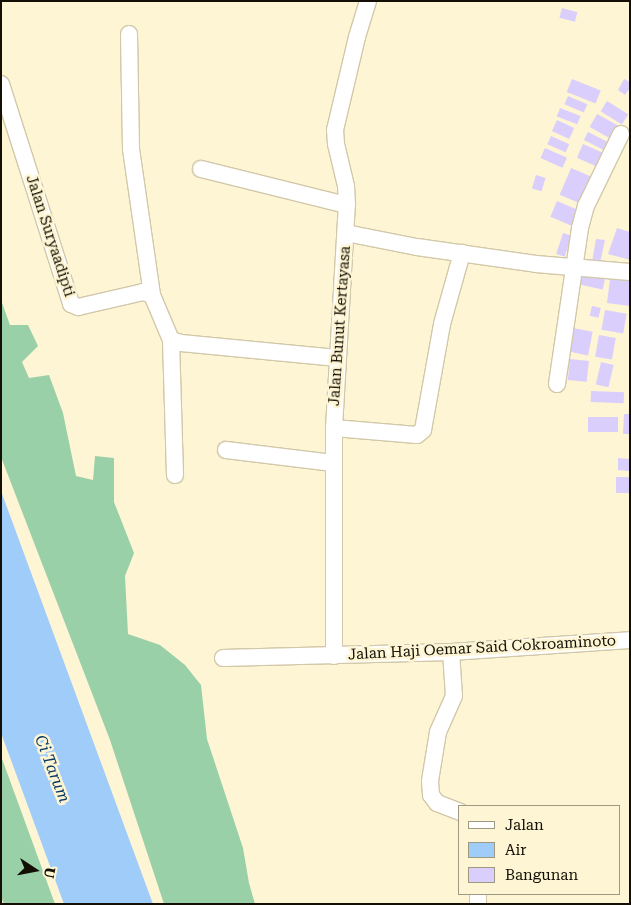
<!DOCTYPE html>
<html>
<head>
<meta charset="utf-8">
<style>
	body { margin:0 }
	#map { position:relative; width:631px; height:905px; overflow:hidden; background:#fef5d4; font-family:"Roboto Serif",serif }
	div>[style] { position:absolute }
	.forest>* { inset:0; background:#9ad0a8 }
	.water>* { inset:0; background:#9fccf9 }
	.building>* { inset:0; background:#dacefc; transform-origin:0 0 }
	.roads { filter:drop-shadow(1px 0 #d2c8a9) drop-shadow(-1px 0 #d2c8a9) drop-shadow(0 1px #d2c8a9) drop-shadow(0 -1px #d2c8a9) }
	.minor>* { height:16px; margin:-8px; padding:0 8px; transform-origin:8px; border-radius:8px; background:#fff }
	span { translate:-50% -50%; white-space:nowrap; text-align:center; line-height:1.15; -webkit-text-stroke:5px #fef5d4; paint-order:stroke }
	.street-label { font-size:15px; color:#130f05 }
	.water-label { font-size:16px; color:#073962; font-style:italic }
	.frame { position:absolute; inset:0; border:2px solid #130f05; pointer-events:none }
	.legend { position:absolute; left:458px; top:805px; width:162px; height:90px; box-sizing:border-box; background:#fef5d4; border:1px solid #a09981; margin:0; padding:6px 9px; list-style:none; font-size:15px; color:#130f05 }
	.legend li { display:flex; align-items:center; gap:10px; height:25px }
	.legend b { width:25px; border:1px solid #a09981 }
	.north { position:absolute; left:10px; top:845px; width:50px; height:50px; -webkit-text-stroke:4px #fef5d4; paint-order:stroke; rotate:101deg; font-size:14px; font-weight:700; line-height:20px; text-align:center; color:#130f05 }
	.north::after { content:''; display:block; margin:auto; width:18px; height:22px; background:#130f05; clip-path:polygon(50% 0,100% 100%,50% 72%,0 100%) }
</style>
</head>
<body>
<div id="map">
	<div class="forest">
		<i style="clip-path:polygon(1px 300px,10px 325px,28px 325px,38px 346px,22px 362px,29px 378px,49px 375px,63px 413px,76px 476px,93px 480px,95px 456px,114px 458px,114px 502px,134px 553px,125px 576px,128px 634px,160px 645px,185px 665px,201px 685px,207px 739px,243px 848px,249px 883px,255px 904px,164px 904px,110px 740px,1px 457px)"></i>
		<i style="clip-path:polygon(1px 756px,55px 904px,4px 904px,1px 897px)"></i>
	</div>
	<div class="water">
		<i style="clip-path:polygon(1px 491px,153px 904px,64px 904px,1px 733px)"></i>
	</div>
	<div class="building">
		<i style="left:562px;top:8px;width:16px;height:10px;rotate:15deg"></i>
		<i style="left:572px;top:79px;width:31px;height:14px;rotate:22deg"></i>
		<i style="clip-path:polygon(624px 79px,630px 82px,630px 88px,625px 95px,618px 90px)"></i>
		<i style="left:568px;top:96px;width:21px;height:9px;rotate:23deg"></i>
		<i style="left:607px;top:101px;width:25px;height:12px;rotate:32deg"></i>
		<i style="left:560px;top:108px;width:22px;height:9px;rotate:21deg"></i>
		<i style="left:597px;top:114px;width:25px;height:15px;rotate:29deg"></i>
		<i style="left:557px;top:120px;width:19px;height:12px;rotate:25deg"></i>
		<i style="left:588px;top:132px;width:25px;height:9px;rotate:27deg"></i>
		<i style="left:551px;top:136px;width:20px;height:9px;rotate:24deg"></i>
		<i style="left:583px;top:144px;width:24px;height:15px;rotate:24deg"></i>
		<i style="left:545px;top:148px;width:24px;height:11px;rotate:24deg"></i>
		<i style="left:571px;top:168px;width:23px;height:29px;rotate:23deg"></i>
		<i style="left:536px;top:175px;width:10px;height:14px;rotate:17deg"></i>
		<i style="left:557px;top:201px;width:23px;height:17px;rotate:23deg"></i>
		<i style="clip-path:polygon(617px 228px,630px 232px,630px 260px,608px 254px)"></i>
		<i style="left:563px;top:233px;width:9px;height:22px;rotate:18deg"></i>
		<i style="clip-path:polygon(596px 239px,605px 240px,600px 263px,592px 262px)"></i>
		<i style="left:583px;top:267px;width:24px;height:18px;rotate:12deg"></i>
		<i style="clip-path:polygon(611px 272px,630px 274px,630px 306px,607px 303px)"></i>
		<i style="left:592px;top:306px;width:9px;height:10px;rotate:13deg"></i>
		<i style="left:605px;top:310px;width:22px;height:20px;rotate:10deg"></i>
		<i style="left:573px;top:328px;width:20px;height:24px;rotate:11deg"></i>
		<i style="left:599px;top:335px;width:17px;height:22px;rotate:10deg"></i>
		<i style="left:570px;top:359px;width:19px;height:21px;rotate:6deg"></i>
		<i style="left:601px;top:362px;width:13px;height:23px;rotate:13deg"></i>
		<i style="left:591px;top:391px;width:33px;height:11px;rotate:2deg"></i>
		<i style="clip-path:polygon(624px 414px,630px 414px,630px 434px,623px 434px)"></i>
		<i style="left:618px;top:417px;width:15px;height:30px;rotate:90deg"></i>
		<i style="clip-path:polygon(618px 458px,630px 459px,630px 471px,618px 470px)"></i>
		<i style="left:616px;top:477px;width:14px;height:16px"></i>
	</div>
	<div class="roads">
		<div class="minor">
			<i style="left:129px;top:34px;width:115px;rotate:89deg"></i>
			<i style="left:131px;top:149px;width:148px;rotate:81.8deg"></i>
			<i style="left:1px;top:84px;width:231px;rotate:72.3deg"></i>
			<i style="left:71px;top:304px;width:8px;rotate:23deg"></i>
			<i style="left:78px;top:307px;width:67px;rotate:-13deg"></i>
			<i style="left:143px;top:292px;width:9px;rotate:18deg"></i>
			<i style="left:152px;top:295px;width:49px;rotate:67.1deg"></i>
			<i style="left:171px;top:340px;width:10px;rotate:17deg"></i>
			<i style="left:181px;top:343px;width:157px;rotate:5.5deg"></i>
			<i style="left:201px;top:169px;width:150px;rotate:13.9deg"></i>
			<i style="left:346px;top:233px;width:72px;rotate:11.2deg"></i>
			<i style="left:417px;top:247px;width:120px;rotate:8.1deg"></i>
			<i style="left:536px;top:264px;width:94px;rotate:4.9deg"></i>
			<i style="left:171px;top:340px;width:135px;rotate:88.3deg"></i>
			<i style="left:557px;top:384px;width:158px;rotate:-81.6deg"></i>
			<i style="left:580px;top:228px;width:23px;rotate:-75deg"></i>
			<i style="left:586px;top:206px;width:80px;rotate:-64.1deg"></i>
			<i style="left:334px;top:428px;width:83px;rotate:4.8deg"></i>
			<i style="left:417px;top:435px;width:8px;rotate:-40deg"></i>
			<i style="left:423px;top:430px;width:108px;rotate:-79.8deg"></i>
			<i style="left:442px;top:324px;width:74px;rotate:-74.3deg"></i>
			<i style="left:226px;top:450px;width:108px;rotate:6.9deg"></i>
			<i style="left:451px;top:652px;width:44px;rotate:86.1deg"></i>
			<i style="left:454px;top:696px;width:39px;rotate:114deg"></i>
			<i style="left:438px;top:732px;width:50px;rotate:99.3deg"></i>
			<i style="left:430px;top:781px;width:14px;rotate:86deg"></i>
			<i style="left:431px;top:795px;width:10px;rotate:53deg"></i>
			<i style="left:437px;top:803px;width:25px;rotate:21deg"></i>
			<i style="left:334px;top:656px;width:228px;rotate:-90deg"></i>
			<i style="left:334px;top:428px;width:223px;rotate:-86.7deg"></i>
			<i style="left:347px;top:205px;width:19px;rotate:-93deg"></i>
			<i style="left:346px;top:186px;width:43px;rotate:-103.4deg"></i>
			<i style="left:336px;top:144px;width:14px;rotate:-94deg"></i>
			<i style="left:335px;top:130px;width:96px;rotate:-76.7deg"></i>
			<i style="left:357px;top:37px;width:38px;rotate:-73deg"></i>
			<i style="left:223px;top:658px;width:228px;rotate:-1.5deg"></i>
			<i style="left:451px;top:652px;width:179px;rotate:-3.8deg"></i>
			<i style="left:478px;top:894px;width:10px;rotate:90deg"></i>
		</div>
	</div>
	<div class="street-label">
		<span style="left:50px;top:236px;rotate:72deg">Jalan Suryaadipti</span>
		<span style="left:340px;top:326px;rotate:-86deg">Jalan Bunut Kertayasa</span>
		<span style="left:482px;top:648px;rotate:-3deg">Jalan Haji Oemar Said Cokroaminoto</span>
	</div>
	<div class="water-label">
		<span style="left:52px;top:769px;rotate:69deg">Ci Tarum</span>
	</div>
	<div class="frame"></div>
	<ul class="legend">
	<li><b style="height:6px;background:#fff"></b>Jalan</li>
	<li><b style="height:14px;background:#9fccf9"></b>Air</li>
	<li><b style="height:14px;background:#dacefc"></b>Bangunan</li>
	</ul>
	<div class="north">U</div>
</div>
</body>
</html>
